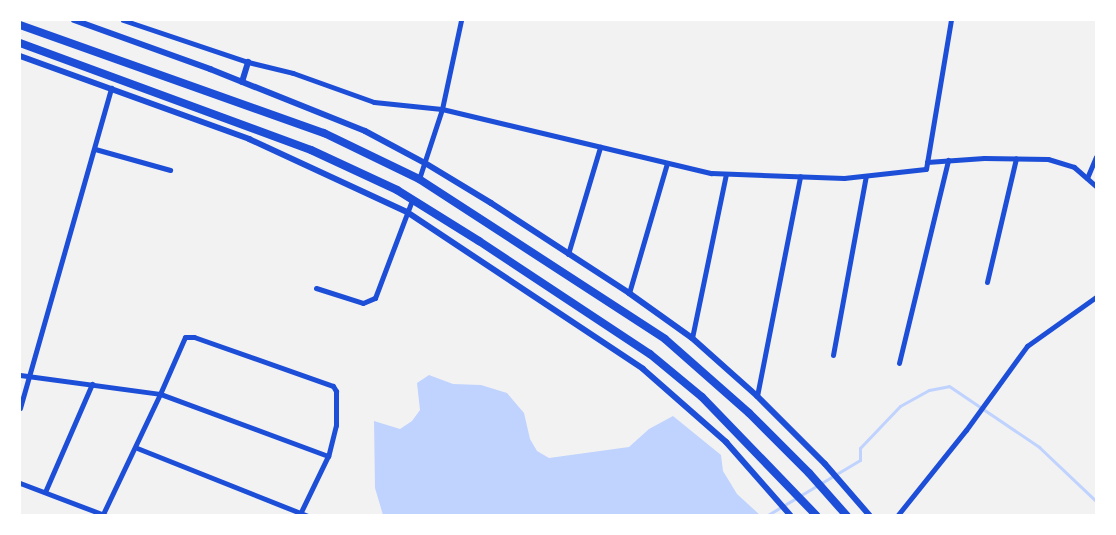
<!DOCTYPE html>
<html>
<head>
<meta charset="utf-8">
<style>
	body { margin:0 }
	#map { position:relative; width:1116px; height:535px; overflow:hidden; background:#f2f2f2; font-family:Georgia,serif }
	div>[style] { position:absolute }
	.water>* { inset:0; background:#bfd3fe }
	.stream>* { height:3px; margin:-1.5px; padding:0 1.5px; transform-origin:1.5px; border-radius:1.5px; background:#bfd3fe }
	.minor>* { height:5px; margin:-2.5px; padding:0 2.5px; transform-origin:2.5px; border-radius:2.5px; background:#1d4ed8 }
	.tertiary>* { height:6px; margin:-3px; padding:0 3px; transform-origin:3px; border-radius:3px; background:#1d4ed8 }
	.trunk>* { height:8px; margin:-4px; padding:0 4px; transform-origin:4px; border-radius:4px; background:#1d4ed8 }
	span { translate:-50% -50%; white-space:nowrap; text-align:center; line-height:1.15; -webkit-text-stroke:6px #fff; paint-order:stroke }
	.frame { position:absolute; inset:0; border:21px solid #fff; pointer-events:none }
</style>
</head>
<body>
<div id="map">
	<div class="water">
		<i style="clip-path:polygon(429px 375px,453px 384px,481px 385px,507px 393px,524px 413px,530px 439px,537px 451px,549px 458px,629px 447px,649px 429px,673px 416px,721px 455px,723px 471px,737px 494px,760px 515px,383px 515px,375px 488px,374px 421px,400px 429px,412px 421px,420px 410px,417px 383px)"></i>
	</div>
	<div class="stream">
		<i style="left:766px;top:516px;width:109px;rotate:-30.8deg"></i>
		<i style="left:860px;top:460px;width:12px;rotate:-90deg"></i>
		<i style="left:860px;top:448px;width:58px;rotate:-46.4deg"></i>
		<i style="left:900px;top:406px;width:33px;rotate:-29deg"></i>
		<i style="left:929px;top:390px;width:20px;rotate:-11deg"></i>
		<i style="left:949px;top:386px;width:109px;rotate:34.1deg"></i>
		<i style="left:1039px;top:447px;width:79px;rotate:43.5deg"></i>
	</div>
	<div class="minor">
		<i style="left:123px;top:20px;width:132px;rotate:18.6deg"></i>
		<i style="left:248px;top:62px;width:46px;rotate:13.7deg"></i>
		<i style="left:293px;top:73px;width:86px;rotate:19.7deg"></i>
		<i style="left:374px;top:102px;width:68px;rotate:5.9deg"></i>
		<i style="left:442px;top:109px;width:91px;rotate:-77.9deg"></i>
		<i style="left:95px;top:149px;width:78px;rotate:15.6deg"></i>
		<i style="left:927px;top:162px;width:57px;rotate:-4deg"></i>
		<i style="left:984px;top:158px;width:64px;rotate:0.9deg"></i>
		<i style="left:1048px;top:159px;width:27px;rotate:17deg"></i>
		<i style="left:1074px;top:167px;width:29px;rotate:41deg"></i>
		<i style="left:1087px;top:178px;width:23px;rotate:-67deg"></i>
		<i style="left:419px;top:179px;width:74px;rotate:-71.8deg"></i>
		<i style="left:442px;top:109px;width:277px;rotate:13.4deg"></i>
		<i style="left:711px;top:173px;width:133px;rotate:2.2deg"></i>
		<i style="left:844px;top:178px;width:82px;rotate:-6.3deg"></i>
		<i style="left:926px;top:169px;width:151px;rotate:-80.5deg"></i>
		<i style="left:568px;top:254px;width:112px;rotate:-73.3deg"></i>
		<i style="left:987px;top:282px;width:127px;rotate:-76.8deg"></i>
		<i style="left:316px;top:288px;width:49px;rotate:17.7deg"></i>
		<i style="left:363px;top:303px;width:13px;rotate:-23deg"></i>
		<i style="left:375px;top:298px;width:105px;rotate:-69.3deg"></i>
		<i style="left:629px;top:293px;width:135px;rotate:-73.7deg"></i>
		<i style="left:692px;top:338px;width:167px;rotate:-78.3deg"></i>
		<i style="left:833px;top:355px;width:182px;rotate:-79.6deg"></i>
		<i style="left:899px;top:363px;width:209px;rotate:-76.4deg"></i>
		<i style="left:20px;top:375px;width:141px;rotate:7.7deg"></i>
		<i style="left:160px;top:394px;width:135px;rotate:115.4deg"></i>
		<i style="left:757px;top:396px;width:224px;rotate:-78.9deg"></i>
		<i style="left:20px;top:408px;width:333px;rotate:-74.1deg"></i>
		<i style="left:137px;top:448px;width:184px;rotate:21.7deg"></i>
		<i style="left:20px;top:483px;width:93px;rotate:20.8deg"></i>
		<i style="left:45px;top:492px;width:118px;rotate:-66.5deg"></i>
		<i style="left:299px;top:516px;width:67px;rotate:-64.2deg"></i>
		<i style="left:328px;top:456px;width:179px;rotate:-159.7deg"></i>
		<i style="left:160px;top:394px;width:62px;rotate:-66.3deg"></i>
		<i style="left:185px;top:337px;width:9px"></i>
		<i style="left:194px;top:337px;width:147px;rotate:19.4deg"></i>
		<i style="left:333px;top:386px;width:6px;rotate:59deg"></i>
		<i style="left:336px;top:391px;width:34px;rotate:90deg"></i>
		<i style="left:336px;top:425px;width:32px;rotate:104deg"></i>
		<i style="left:897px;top:516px;width:110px;rotate:-51.3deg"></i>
		<i style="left:966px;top:430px;width:104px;rotate:-54deg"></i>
		<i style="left:1027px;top:346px;width:85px;rotate:-35.4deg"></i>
	</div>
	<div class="tertiary">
		<i style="left:74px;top:20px;width:145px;rotate:19.8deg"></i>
		<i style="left:210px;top:69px;width:167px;rotate:21.8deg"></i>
		<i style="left:365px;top:131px;width:68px;rotate:28.1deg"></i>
		<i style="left:425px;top:163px;width:77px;rotate:31.2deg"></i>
		<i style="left:491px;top:203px;width:165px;rotate:33.1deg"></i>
		<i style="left:629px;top:293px;width:77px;rotate:35.5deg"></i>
		<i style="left:692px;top:338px;width:87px;rotate:41.7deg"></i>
		<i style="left:757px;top:396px;width:96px;rotate:45deg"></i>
		<i style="left:825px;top:464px;width:69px;rotate:49.1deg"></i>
		<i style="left:20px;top:56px;width:244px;rotate:19.9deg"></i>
		<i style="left:249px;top:139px;width:174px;rotate:24.8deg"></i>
		<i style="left:407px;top:212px;width:283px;rotate:33.6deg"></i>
		<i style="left:643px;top:369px;width:111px;rotate:41.3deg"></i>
		<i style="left:726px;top:442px;width:98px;rotate:48.7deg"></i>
		<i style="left:242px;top:82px;width:21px;rotate:-73deg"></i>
	</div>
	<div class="trunk">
		<i style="left:20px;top:25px;width:323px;rotate:19.6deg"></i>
		<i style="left:324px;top:133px;width:106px;rotate:25.8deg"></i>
		<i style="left:419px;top:179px;width:293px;rotate:33deg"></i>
		<i style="left:665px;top:339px;width:112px;rotate:41.4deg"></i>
		<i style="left:749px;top:413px;width:85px;rotate:45deg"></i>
		<i style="left:809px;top:473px;width:57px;rotate:48.5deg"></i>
		<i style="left:20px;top:43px;width:310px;rotate:20.2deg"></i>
		<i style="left:311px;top:150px;width:95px;rotate:24.9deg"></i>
		<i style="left:397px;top:190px;width:97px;rotate:31.9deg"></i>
		<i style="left:479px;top:241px;width:205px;rotate:33.5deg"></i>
		<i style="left:650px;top:354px;width:67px;rotate:39.6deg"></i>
		<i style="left:702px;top:397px;width:165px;rotate:46deg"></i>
	</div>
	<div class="frame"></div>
</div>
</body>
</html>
